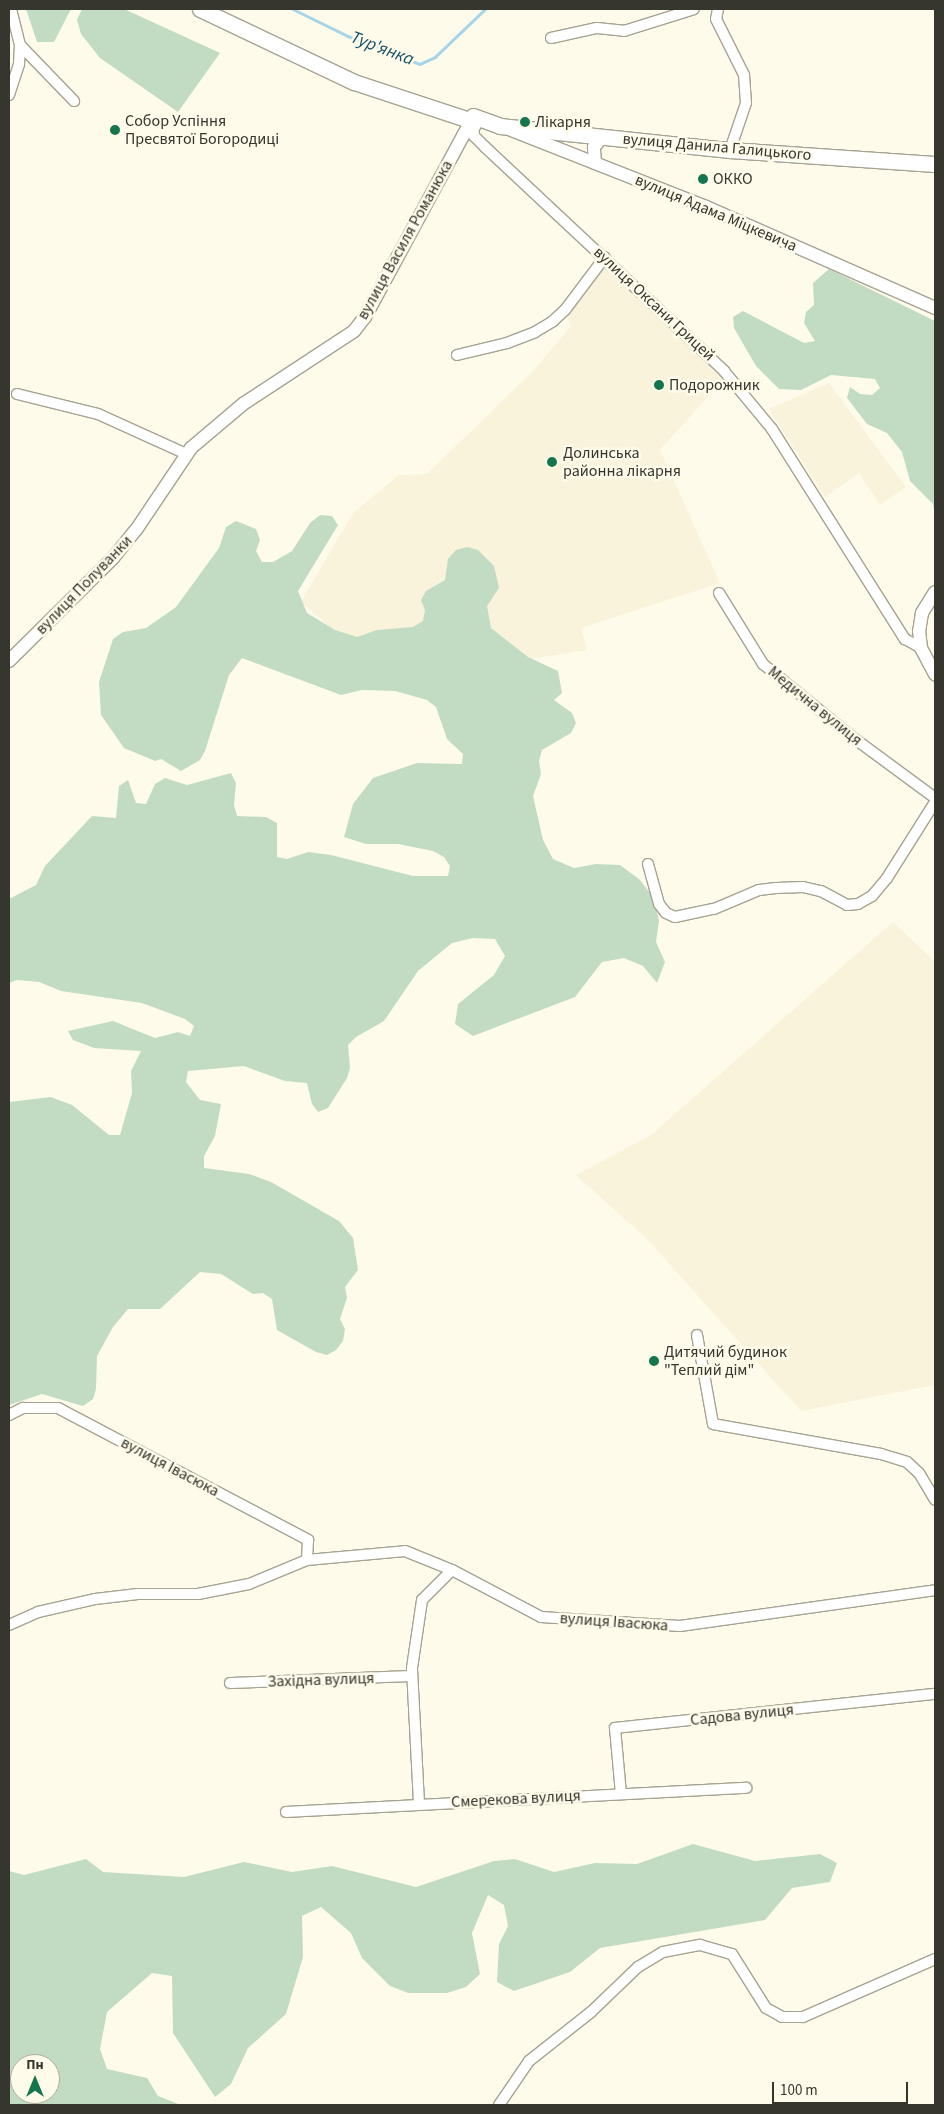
<!DOCTYPE html>
<html>
<head>
<meta charset="utf-8">
<style>
	body { margin:0 }
	#map { position:relative; width:944px; height:2114px; overflow:hidden; background:#fefbea; font-family:"Source Sans 3",sans-serif }
	div>[style] { position:absolute }
	.built>* { inset:0; background:#f8f3da }
	.green>* { inset:0; background:#c2dcc3 }
	.stream>* { height:2.5px; margin:-1.25px; padding:0 1.25px; transform-origin:1.25px; border-radius:1.25px; background:#a6d5ea }
	.roads { filter:drop-shadow(1px 0 #a6a393) drop-shadow(-1px 0 #a6a393) drop-shadow(0 1px #a6a393) drop-shadow(0 -1px #a6a393) }
	.minor>* { height:10px; margin:-5px; padding:0 5px; transform-origin:5px; border-radius:5px; background:#fff }
	.tertiary>* { height:12px; margin:-6px; padding:0 6px; transform-origin:6px; border-radius:6px; background:#fff }
	.primary>* { height:15px; margin:-7.5px; padding:0 7.5px; transform-origin:7.5px; border-radius:7.5px; background:#fff }
	.dots>* { width:14px; height:14px; translate:-50% -50%; box-sizing:border-box; border:2px solid #fefbea; border-radius:50% }
	span { translate:-50% -50%; white-space:nowrap; text-align:center; line-height:1.15; -webkit-text-stroke:5px #fefbea; paint-order:stroke }
	.poi-label { font-size:16px; color:#36352e }
	.left { translate:0 -50%; text-align:left }
	.street-label { font-size:16px; color:#36352e }
	.water-label { font-size:18px; color:#145066; font-style:italic }
	.frame { position:absolute; inset:0; border:10px solid #36352e; pointer-events:none }
	.north { position:absolute; left:10px; top:2054px; width:50px; height:50px; box-sizing:border-box; background:#fefbea; border:1px solid #aeac9f; border-radius:50%; rotate:0deg; font-size:14px; font-weight:700; line-height:20px; text-align:center; color:#36352e }
	.north::after { content:''; display:block; margin:auto; width:18px; height:22px; background:#15754c; clip-path:polygon(50% 0,100% 100%,50% 72%,0 100%) }
	.scale { position:absolute; left:772px; top:2082px; width:136px; height:22px; box-sizing:border-box; border:2px solid #36352e; border-top:0; padding-left:6px; font-size:15px; line-height:18px; white-space:nowrap; color:#36352e; -webkit-text-stroke:4px #fefbea; paint-order:stroke }
</style>
</head>
<body>
<div id="map">
	<div class="built">
		<i style="clip-path:polygon(607px 267px,725px 378px,660px 450px,720px 583px,581px 628px,587px 650px,524px 660px,368px 644px,331px 628px,301px 602px,353px 513px,399px 475px,427px 474px,531px 373px,571px 326px,565px 312px)"></i>
		<i style="clip-path:polygon(829px 383px,906px 487px,880px 505px,859px 473px,825px 497px,769px 409px)"></i>
		<i style="clip-path:polygon(893px 922px,935px 962px,935px 1385px,801px 1411px,648px 1240px,576px 1175px,651px 1135px)"></i>
	</div>
	<div class="green">
		<i style="clip-path:polygon(26px 9px,71px 9px,54px 42px,37px 42px)"></i>
		<i style="clip-path:polygon(82px 9px,124px 9px,220px 53px,178px 112px,100px 58px,81px 34px,77px 20px)"></i>
		<i style="clip-path:polygon(829px 269px,935px 321px,935px 515px,933px 504px,910px 481px,902px 452px,887px 433px,867px 424px,847px 398px,850px 387px,860px 394px,872px 395px,880px 388px,875px 379px,831px 375px,801px 390px,779px 389px,756px 366px,734px 328px,733px 317px,743px 311px,804px 343px,815px 341px,804px 323px,806px 312px,814px 305px,813px 283px)"></i>
		<i style="clip-path:polygon(320px 515px,332px 516px,338px 525px,298px 591px,307px 613px,335px 630px,357px 637px,377px 630px,413px 627px,423px 621px,425px 610px,421px 600px,426px 591px,445px 580px,448px 559px,456px 550px,467px 547px,478px 550px,494px 566px,499px 588px,487px 606px,491px 628px,528px 657px,558px 671px,562px 693px,554px 700px,572px 713px,576px 723px,571px 733px,542px 750px,539px 761px,541px 774px,533px 796px,543px 840px,553px 859px,574px 868px,596px 864px,620px 865px,639px 879px,654px 898px,659px 921px,656px 942px,665px 962px,657px 983px,643px 966px,624px 958px,602px 962px,575px 997px,473px 1036px,455px 1024px,458px 1004px,494px 975px,505px 956px,495px 939px,473px 938px,452px 943px,418px 971px,384px 1021px,356px 1037px,348px 1045px,350px 1068px,347px 1078px,328px 1108px,318px 1112px,312px 1104px,307px 1083px,285px 1081px,244px 1066px,188px 1071px,186px 1082px,200px 1100px,221px 1104px,215px 1136px,204px 1156px,204px 1168px,249px 1174px,271px 1182px,339px 1221px,353px 1238px,358px 1270px,345px 1287px,347px 1298px,340px 1319px,345px 1329px,343px 1341px,336px 1350px,327px 1355px,316px 1352px,277px 1330px,272px 1299px,263px 1293px,253px 1294px,221px 1274px,200px 1272px,160px 1309px,128px 1309px,113px 1327px,97px 1356px,96px 1389px,93px 1399px,83px 1406px,42px 1394px,9px 1405px,9px 1102px,51px 1097px,72px 1105px,109px 1135px,120px 1135px,132px 1093px,131px 1071px,141px 1051px,94px 1048px,73px 1040px,68px 1031px,113px 1021px,155px 1038px,178px 1032px,190px 1036px,194px 1026px,185px 1019px,142px 1003px,61px 991px,39px 982px,17px 980px,9px 983px,9px 899px,36px 885px,45px 866px,92px 816px,116px 818px,119px 786px,128px 780px,136px 803px,146px 804px,155px 784px,165px 778px,187px 785px,231px 773px,236px 783px,234px 805px,237px 816px,266px 817px,277px 823px,277px 857px,287px 859px,308px 852px,331px 855px,413px 876px,448px 876px,450px 866px,444px 857px,433px 851px,398px 844px,366px 844px,344px 837px,353px 804px,373px 778px,417px 763px,462px 764px,463px 754px,447px 739px,436px 707px,427px 700px,395px 691px,362px 690px,341px 695px,242px 658px,229px 675px,205px 751px,200px 760px,181px 771px,161px 759px,155px 761px,124px 748px,101px 715px,99px 682px,113px 639px,123px 632px,146px 628px,176px 607px,219px 548px,226px 527px,236px 521px,256px 529px,260px 540px,256px 551px,262px 562px,273px 562px,292px 551px,310px 523px)"></i>
		<i style="clip-path:polygon(evenodd,693px 1844px,755px 1861px,820px 1854px,837px 1863px,830px 1882px,792px 1888px,765px 1920px,600px 1948px,570px 1972px,514px 1991px,497px 1982px,499px 1944px,508px 1926px,504px 1905px,488px 1895px,472px 1933px,480px 1974px,466px 1987px,447px 1993px,408px 1993px,390px 1986px,362px 1958px,351px 1933px,321px 1907px,302px 1916px,303px 1957px,286px 2014px,248px 2048px,231px 2084px,215px 2097px,173px 2033px,172px 1976px,152px 1973px,107px 2012px,100px 2049px,107px 2069px,147px 2078px,158px 2096px,181px 2105px,9px 2105px,9px 1871px,24px 1875px,86px 1859px,103px 1872px,184px 1877px,244px 1862px,292px 1872px,332px 1866px,416px 1887px,494px 1861px,515px 1859px,554px 1872px,595px 1863px,637px 1864px,693px 1844px,20px 2064px,50px 2064px,50px 2094px,20px 2094px,20px 2064px)"></i>
	</div>
	<div class="stream">
		<i style="left:293px;top:9px;width:61px;rotate:26.1deg"></i>
		<i style="left:348px;top:36px;width:77px;rotate:21.3deg"></i>
		<i style="left:420px;top:64px;width:17px;rotate:-25deg"></i>
		<i style="left:435px;top:57px;width:69px;rotate:-43.8deg"></i>
		<i style="left:935px;top:1817px;width:1px;rotate:-90deg"></i>
	</div>
	<div class="roads">
		<div class="minor">
			<i style="left:11px;top:9px;width:37px;rotate:76deg"></i>
			<i style="left:20px;top:45px;width:78px;rotate:46deg"></i>
			<i style="left:718px;top:9px;width:10px;rotate:101deg"></i>
			<i style="left:716px;top:19px;width:63px;rotate:63.4deg"></i>
			<i style="left:744px;top:75px;width:28px;rotate:86deg"></i>
			<i style="left:746px;top:103px;width:50px;rotate:108.8deg"></i>
			<i style="left:551px;top:38px;width:47px;rotate:-12.3deg"></i>
			<i style="left:597px;top:28px;width:27px;rotate:6deg"></i>
			<i style="left:624px;top:31px;width:73px;rotate:-17.4deg"></i>
			<i style="left:9px;top:95px;width:33px;rotate:-72deg"></i>
			<i style="left:19px;top:64px;width:19px;rotate:-87deg"></i>
			<i style="left:473px;top:124px;width:12px;rotate:85deg"></i>
			<i style="left:474px;top:136px;width:16px;rotate:45deg"></i>
			<i style="left:485px;top:147px;width:328px;rotate:43.1deg"></i>
			<i style="left:724px;top:371px;width:75px;rotate:50.4deg"></i>
			<i style="left:772px;top:429px;width:249px;rotate:57.7deg"></i>
			<i style="left:905px;top:639px;width:18px;rotate:29deg"></i>
			<i style="left:457px;top:355px;width:51px;rotate:-13.5deg"></i>
			<i style="left:507px;top:343px;width:30px;rotate:-21deg"></i>
			<i style="left:535px;top:332px;width:21px;rotate:-31deg"></i>
			<i style="left:553px;top:321px;width:16px;rotate:-43deg"></i>
			<i style="left:565px;top:310px;width:66px;rotate:-53deg"></i>
			<i style="left:17px;top:394px;width:83px;rotate:13.9deg"></i>
			<i style="left:98px;top:414px;width:97px;rotate:24.4deg"></i>
			<i style="left:719px;top:593px;width:84px;rotate:58.2deg"></i>
			<i style="left:763px;top:664px;width:114px;rotate:39.3deg"></i>
			<i style="left:851px;top:736px;width:104px;rotate:36.4deg"></i>
			<i style="left:648px;top:864px;width:41px;rotate:74.6deg"></i>
			<i style="left:659px;top:904px;width:11px;rotate:52deg"></i>
			<i style="left:666px;top:913px;width:10px;rotate:24deg"></i>
			<i style="left:675px;top:917px;width:40px;rotate:-12deg"></i>
			<i style="left:714px;top:909px;width:49px;rotate:-22.9deg"></i>
			<i style="left:759px;top:890px;width:17px;rotate:-7deg"></i>
			<i style="left:776px;top:888px;width:27px;rotate:-2deg"></i>
			<i style="left:803px;top:887px;width:18px;rotate:13deg"></i>
			<i style="left:821px;top:891px;width:30px;rotate:28deg"></i>
			<i style="left:847px;top:905px;width:11px;rotate:-5deg"></i>
			<i style="left:858px;top:904px;width:16px;rotate:-30deg"></i>
			<i style="left:872px;top:896px;width:23px;rotate:-50deg"></i>
			<i style="left:887px;top:878px;width:90px;rotate:-57.7deg"></i>
			<i style="left:697px;top:1335px;width:90px;rotate:79.8deg"></i>
			<i style="left:713px;top:1424px;width:171px;rotate:10.1deg"></i>
			<i style="left:881px;top:1454px;width:27px;rotate:17deg"></i>
			<i style="left:907px;top:1462px;width:16px;rotate:43deg"></i>
			<i style="left:919px;top:1473px;width:31px;rotate:59deg"></i>
			<i style="left:9px;top:1415px;width:16px;rotate:-27deg"></i>
			<i style="left:23px;top:1408px;width:35px"></i>
			<i style="left:58px;top:1408px;width:283px;rotate:27.8deg"></i>
			<i style="left:308px;top:1540px;width:20px;rotate:93deg"></i>
			<i style="left:307px;top:1560px;width:98px;rotate:-5.2deg"></i>
			<i style="left:405px;top:1551px;width:51px;rotate:22deg"></i>
			<i style="left:452px;top:1570px;width:101px;rotate:27.8deg"></i>
			<i style="left:541px;top:1617px;width:139px;rotate:3.7deg"></i>
			<i style="left:680px;top:1626px;width:258px;rotate:-8deg"></i>
			<i style="left:9px;top:1625px;width:32px;rotate:-24deg"></i>
			<i style="left:38px;top:1612px;width:58px;rotate:-12.8deg"></i>
			<i style="left:95px;top:1599px;width:43px;rotate:-6.6deg"></i>
			<i style="left:138px;top:1594px;width:60px"></i>
			<i style="left:198px;top:1594px;width:52px;rotate:-11.1deg"></i>
			<i style="left:249px;top:1584px;width:63px;rotate:-22.5deg"></i>
			<i style="left:230px;top:1683px;width:182px;rotate:-2.2deg"></i>
			<i style="left:621px;top:1794px;width:66px;rotate:-95.2deg"></i>
			<i style="left:615px;top:1728px;width:322px;rotate:-6.1deg"></i>
			<i style="left:419px;top:1803px;width:135px;rotate:-93deg"></i>
			<i style="left:412px;top:1668px;width:69px;rotate:-81.6deg"></i>
			<i style="left:422px;top:1600px;width:42px;rotate:-45deg"></i>
			<i style="left:286px;top:1812px;width:461px;rotate:-3deg"></i>
			<i style="left:499px;top:2105px;width:53px;rotate:-55.7deg"></i>
			<i style="left:529px;top:2061px;width:79px;rotate:-38.3deg"></i>
			<i style="left:591px;top:2012px;width:65px;rotate:-43.8deg"></i>
			<i style="left:638px;top:1967px;width:29px;rotate:-31deg"></i>
			<i style="left:663px;top:1952px;width:38px;rotate:-11deg"></i>
			<i style="left:700px;top:1945px;width:33px;rotate:16deg"></i>
			<i style="left:732px;top:1954px;width:64px;rotate:57.8deg"></i>
			<i style="left:766px;top:2008px;width:18px;rotate:29deg"></i>
			<i style="left:782px;top:2017px;width:21px"></i>
			<i style="left:803px;top:2017px;width:144px;rotate:-23.7deg"></i>
		</div>
		<div class="tertiary">
			<i style="left:511px;top:130px;width:210px;rotate:21.5deg"></i>
			<i style="left:706px;top:207px;width:250px;rotate:23.8deg"></i>
			<i style="left:595px;top:163px;width:16px;rotate:-94deg"></i>
			<i style="left:594px;top:147px;width:13px;rotate:-51deg"></i>
			<i style="left:935px;top:592px;width:25px;rotate:122deg"></i>
			<i style="left:922px;top:613px;width:18px;rotate:99deg"></i>
			<i style="left:919px;top:631px;width:17px;rotate:83deg"></i>
			<i style="left:921px;top:648px;width:30px;rotate:62deg"></i>
			<i style="left:9px;top:661px;width:146px;rotate:-44.7deg"></i>
			<i style="left:113px;top:558px;width:36px;rotate:-51deg"></i>
			<i style="left:136px;top:530px;width:99px;rotate:-56.1deg"></i>
			<i style="left:191px;top:448px;width:68px;rotate:-40.2deg"></i>
			<i style="left:243px;top:404px;width:133px;rotate:-33.3deg"></i>
			<i style="left:354px;top:331px;width:18px;rotate:-52deg"></i>
			<i style="left:365px;top:317px;width:221px;rotate:-61.6deg"></i>
		</div>
		<div class="primary">
			<i style="left:200px;top:9px;width:170px;rotate:25.4deg"></i>
			<i style="left:354px;top:82px;width:121px;rotate:18.3deg"></i>
			<i style="left:476px;top:119px;width:6px;rotate:121deg"></i>
			<i style="left:473px;top:124px;width:5px;rotate:-143deg"></i>
			<i style="left:469px;top:121px;width:6px;rotate:-51deg"></i>
			<i style="left:473px;top:116px;width:29px;rotate:20deg"></i>
			<i style="left:500px;top:126px;width:231px;rotate:6deg"></i>
			<i style="left:730px;top:150px;width:205px;rotate:3.9deg"></i>
		</div>
	</div>
	<div class="dots">
		<i style="left:525px;top:122px;background:#15754c"></i>
		<i style="left:115px;top:130px;background:#15754c"></i>
		<i style="left:703px;top:179px;background:#15754c"></i>
		<i style="left:659px;top:385px;background:#15754c"></i>
		<i style="left:552px;top:462px;background:#15754c"></i>
		<i style="left:654px;top:1361px;background:#15754c"></i>
	</div>
	<div class="poi-label">
		<span class="left" style="left:125px;top:130px">Собор Успіння<br>Пресвятої Богородиці</span>
		<span class="left" style="left:535px;top:122px">Лікарня</span>
		<span class="left" style="left:713px;top:179px">ОККО</span>
		<span class="left" style="left:669px;top:385px">Подорожник</span>
		<span class="left" style="left:563px;top:462px">Долинська<br>районна лікарня</span>
		<span class="left" style="left:664px;top:1361px">Дитячий будинок<br>"Теплий дім"</span>
	</div>
	<div class="street-label">
		<span style="left:717px;top:147px;rotate:5deg">вулиця Данила Галицького</span>
		<span style="left:716px;top:213px;rotate:23deg">вулиця Адама Міцкевича</span>
		<span style="left:405px;top:240px;rotate:-61deg">вулиця Василя Романюка</span>
		<span style="left:654px;top:304px;rotate:43deg">вулиця Оксани Грицей</span>
		<span style="left:84px;top:585px;rotate:-46deg">вулиця Полуванки</span>
		<span style="left:815px;top:706px;rotate:39deg">Медична вулиця</span>
		<span style="left:170px;top:1467px;rotate:28deg">вулиця Івасюка</span>
		<span style="left:614px;top:1622px;rotate:4deg">вулиця Івасюка</span>
		<span style="left:321px;top:1680px;rotate:-2deg">Західна вулиця</span>
		<span style="left:742px;top:1715px;rotate:-6deg">Садова вулиця</span>
		<span style="left:516px;top:1799px;rotate:-3deg">Смерекова вулиця</span>
	</div>
	<div class="water-label">
		<span style="left:382px;top:49px;rotate:21deg">Тур'янка</span>
	</div>
	<div class="frame"></div>
	<div class="north">Пн</div>
	<div class="scale">100 m</div>
</div>
</body>
</html>
